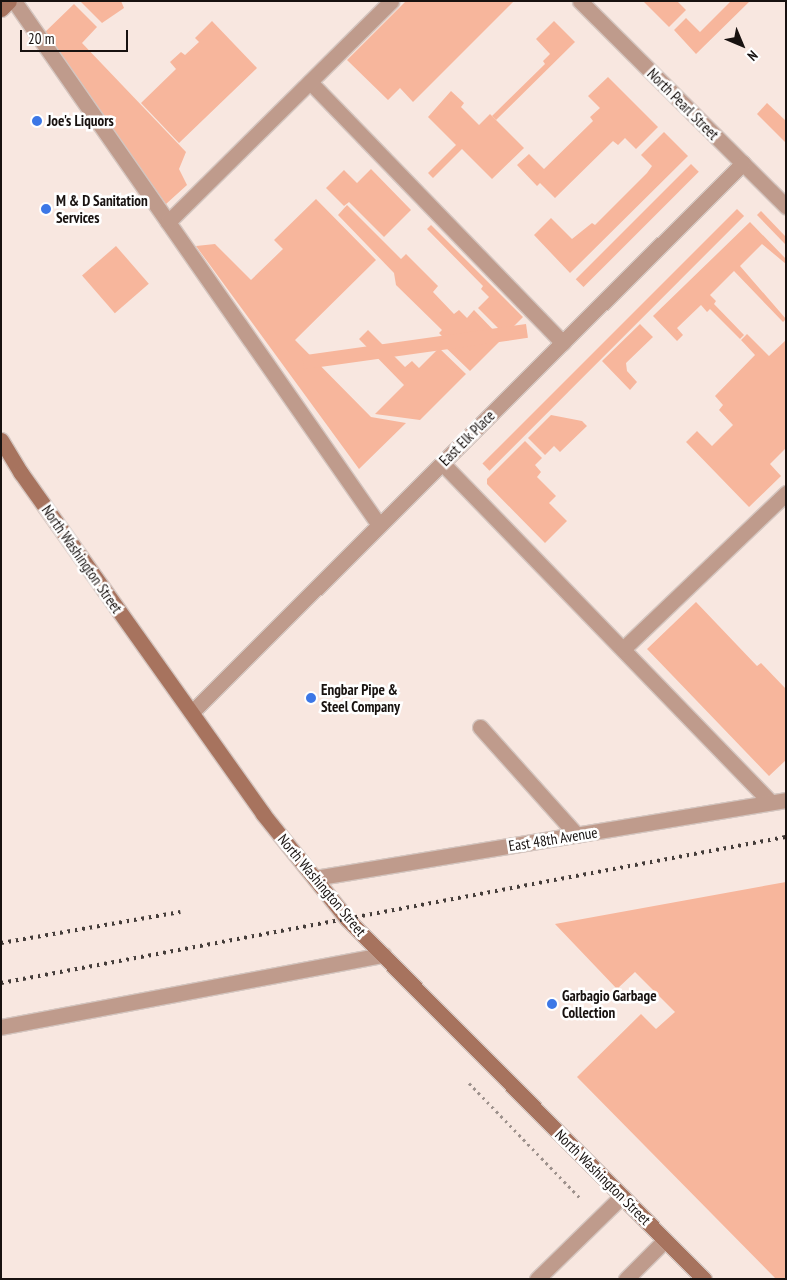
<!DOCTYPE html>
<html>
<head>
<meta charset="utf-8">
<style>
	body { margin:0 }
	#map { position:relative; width:787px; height:1280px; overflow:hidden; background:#f8e7e0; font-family:"PT Sans Narrow",sans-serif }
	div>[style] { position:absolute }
	.green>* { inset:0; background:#f7b69c; transform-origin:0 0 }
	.path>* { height:3px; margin-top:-1.5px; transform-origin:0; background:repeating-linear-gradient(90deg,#9d918c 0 2.5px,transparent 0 6.5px) }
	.roads { filter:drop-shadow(1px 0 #d4c5bf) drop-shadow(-1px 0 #d4c5bf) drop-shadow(0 1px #d4c5bf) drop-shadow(0 -1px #d4c5bf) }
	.lane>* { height:15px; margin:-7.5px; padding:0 7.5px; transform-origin:7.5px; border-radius:7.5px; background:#bf9b8c }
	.street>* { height:15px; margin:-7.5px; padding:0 7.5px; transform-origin:7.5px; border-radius:7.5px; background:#bf9b8c }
	.secondary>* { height:15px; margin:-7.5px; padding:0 7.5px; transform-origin:7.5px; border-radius:7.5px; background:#a7735e }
	.rail>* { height:4px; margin-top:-2px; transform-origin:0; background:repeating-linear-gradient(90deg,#453d3a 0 2.5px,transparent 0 7.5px) }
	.dots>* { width:14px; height:14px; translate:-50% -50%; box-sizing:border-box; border:2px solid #fff; border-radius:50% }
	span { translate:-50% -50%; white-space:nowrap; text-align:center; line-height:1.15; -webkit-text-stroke:5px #fff; paint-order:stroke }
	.street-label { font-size:15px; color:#181210 }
	.poi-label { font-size:15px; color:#181210; font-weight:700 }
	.left { translate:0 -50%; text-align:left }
	.frame { position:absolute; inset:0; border:2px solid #181210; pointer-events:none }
	.north { position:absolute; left:717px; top:20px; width:50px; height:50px; -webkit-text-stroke:4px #fff; paint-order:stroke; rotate:135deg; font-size:14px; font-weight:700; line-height:20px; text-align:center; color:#181210 }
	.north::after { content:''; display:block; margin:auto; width:18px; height:22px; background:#181210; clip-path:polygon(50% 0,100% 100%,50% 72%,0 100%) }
	.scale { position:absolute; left:20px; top:30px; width:108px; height:22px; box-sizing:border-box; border:2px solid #181210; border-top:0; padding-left:6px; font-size:15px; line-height:18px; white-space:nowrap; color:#181210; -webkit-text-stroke:4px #fff; paint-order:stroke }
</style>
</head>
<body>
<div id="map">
	<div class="green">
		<i style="clip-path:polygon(80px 1px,121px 1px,124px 8px,102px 23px)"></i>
		<i style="clip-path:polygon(406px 1px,514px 1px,413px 102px,400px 88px,388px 100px,347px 60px)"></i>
		<i style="clip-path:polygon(643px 1px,677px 1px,686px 10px,669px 27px)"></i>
		<i style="clip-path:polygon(731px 1px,750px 1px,696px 54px,674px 30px,686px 18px,700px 32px)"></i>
		<i style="clip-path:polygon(74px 4px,97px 27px,82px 43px,186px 152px,179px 169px,187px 185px,166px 204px,43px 34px)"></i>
		<i style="clip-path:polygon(212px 21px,257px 68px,179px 143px,141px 103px,176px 69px,170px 62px,181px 52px,185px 55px,199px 42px,195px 38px)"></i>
		<i style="clip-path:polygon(554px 21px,575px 42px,496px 120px,492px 116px,545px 64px,543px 61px,550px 54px,536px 39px)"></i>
		<i style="clip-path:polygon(608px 77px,658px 127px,636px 149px,625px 138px,618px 145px,613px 141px,555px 198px,540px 183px,537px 186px,517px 165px,529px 154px,544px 169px,593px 121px,590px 117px,600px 108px,588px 96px)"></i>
		<i style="clip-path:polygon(451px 91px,464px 103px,461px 107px,479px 125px,490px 114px,524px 148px,492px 179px,462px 149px,433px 178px,428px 173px,456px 145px,428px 117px)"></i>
		<i style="clip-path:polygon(767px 103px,786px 121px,786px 143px,757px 114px)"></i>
		<i style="clip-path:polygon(664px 132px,688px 156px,570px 273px,534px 235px,551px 218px,572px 239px,592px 223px,595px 225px,647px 173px,652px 166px,641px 155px)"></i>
		<i style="left:691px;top:164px;width:11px;height:163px;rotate:45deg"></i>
		<i style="clip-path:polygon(371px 169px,411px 210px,384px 237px,349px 202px,344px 206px,326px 188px,344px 170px,357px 183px)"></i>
		<i style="clip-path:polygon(316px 199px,376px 260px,295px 340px,371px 417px,406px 423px,359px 469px,196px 246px,215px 244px,251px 280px,283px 249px,274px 240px)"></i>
		<i style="clip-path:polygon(347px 205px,401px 259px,406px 254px,438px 286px,433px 292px,454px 314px,459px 310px,467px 318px,474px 310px,502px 339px,470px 371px,442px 344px,446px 340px,439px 333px,442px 330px,396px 285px,394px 273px,338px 215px)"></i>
		<i style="left:737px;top:209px;width:10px;height:360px;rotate:45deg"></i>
		<i style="clip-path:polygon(761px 211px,786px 237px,786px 245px,757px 215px)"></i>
		<i style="clip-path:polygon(750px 222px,786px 259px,786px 264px,762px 244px,740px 266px,786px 319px,783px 322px,734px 271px,710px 295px,716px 301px,714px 304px,744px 335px,740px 339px,710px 309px,707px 312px,701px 305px,677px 328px,683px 335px,677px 341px,653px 316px)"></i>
		<i style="clip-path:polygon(431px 225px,523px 317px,505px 335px,478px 308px,489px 297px,481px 289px,483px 286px,427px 229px)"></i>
		<i style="left:116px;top:246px;width:50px;height:45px;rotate:49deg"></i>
		<i style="left:526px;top:324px;width:14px;height:226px;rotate:82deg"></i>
		<i style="clip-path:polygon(640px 324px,653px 337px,626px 363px,627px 371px,637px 382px,630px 390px,602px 361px)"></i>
		<i style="clip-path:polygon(368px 330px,405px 367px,412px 361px,419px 368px,439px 348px,466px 374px,420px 420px,375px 414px,404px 385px,359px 339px)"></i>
		<i style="clip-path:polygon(747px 334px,769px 356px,786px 340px,786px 448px,770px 464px,781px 476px,749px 507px,686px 442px,697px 431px,712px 446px,733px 425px,719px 410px,723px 405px,715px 396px,755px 355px,741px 340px)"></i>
		<i style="clip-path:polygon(551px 415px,582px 421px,587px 426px,560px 452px,554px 446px,545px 455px,528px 438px)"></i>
		<i style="clip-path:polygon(525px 441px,542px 458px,535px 465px,541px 472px,537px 477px,556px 496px,549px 503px,567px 521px,545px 543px,487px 484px,487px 479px)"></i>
		<i style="clip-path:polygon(696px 602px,757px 666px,761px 663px,786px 689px,786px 760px,769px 776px,647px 649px)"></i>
		<i style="clip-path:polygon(786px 882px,786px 1279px,776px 1279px,577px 1077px,641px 1014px,656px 1029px,675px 1012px,635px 972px,617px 989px,555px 924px)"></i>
	</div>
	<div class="path">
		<i style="left:469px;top:1083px;width:161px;rotate:46deg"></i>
	</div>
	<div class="roads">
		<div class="lane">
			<i style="left:14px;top:1px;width:639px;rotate:55.14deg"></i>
			<i style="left:310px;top:82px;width:363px;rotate:45.9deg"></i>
			<i style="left:168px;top:222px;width:314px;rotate:-44.7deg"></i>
			<i style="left:442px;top:463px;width:472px;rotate:45.9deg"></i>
			<i style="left:623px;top:649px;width:226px;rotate:-43.7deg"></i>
			<i style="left:480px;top:727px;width:145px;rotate:48.1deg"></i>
			<i style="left:1px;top:1027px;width:389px;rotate:-10.7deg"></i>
			<i style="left:537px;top:1279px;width:119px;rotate:-44.3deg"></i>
		</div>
		<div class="street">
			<i style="left:580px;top:1px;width:291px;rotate:44.9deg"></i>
			<i style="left:192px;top:712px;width:778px;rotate:-44.9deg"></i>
			<i style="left:315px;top:878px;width:477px;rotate:-9.4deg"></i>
			<i style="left:626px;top:1279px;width:55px;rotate:-45deg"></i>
		</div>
		<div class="secondary">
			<i style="left:1px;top:9px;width:11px;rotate:-45deg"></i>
			<i style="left:1px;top:440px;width:39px;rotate:59deg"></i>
			<i style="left:21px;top:473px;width:418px;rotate:54.6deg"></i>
			<i style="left:263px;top:814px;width:134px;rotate:51.3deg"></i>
			<i style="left:347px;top:919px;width:507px;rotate:45.24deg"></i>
		</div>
	</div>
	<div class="rail">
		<i style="left:1px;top:943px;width:182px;rotate:-9.8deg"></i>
		<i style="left:1px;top:983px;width:798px;rotate:-10.54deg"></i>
	</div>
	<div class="dots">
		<i style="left:37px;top:121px;background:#3c77e6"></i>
		<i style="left:46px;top:209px;background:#3c77e6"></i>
		<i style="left:311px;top:698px;background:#3c77e6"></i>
		<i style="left:552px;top:1004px;background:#3c77e6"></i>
	</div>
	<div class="street-label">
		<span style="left:683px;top:104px;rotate:45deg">North Pearl Street</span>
		<span style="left:467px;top:438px;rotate:-45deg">East Elk Place</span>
		<span style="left:82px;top:559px;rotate:55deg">North Washington Street</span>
		<span style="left:553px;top:839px;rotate:-9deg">East 48th Avenue</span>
		<span style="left:322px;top:885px;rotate:50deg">North Washington Street</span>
		<span style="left:603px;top:1177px;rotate:45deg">North Washington Street</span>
	</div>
	<div class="poi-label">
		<span class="left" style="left:47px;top:121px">Joe's Liquors</span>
		<span class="left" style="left:56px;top:209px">M &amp; D Sanitation<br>Services</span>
		<span class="left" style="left:321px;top:698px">Engbar Pipe &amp;<br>Steel Company</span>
		<span class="left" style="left:562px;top:1004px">Garbagio Garbage<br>Collection</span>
	</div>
	<div class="frame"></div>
	<div class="north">N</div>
	<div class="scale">20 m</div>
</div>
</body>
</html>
